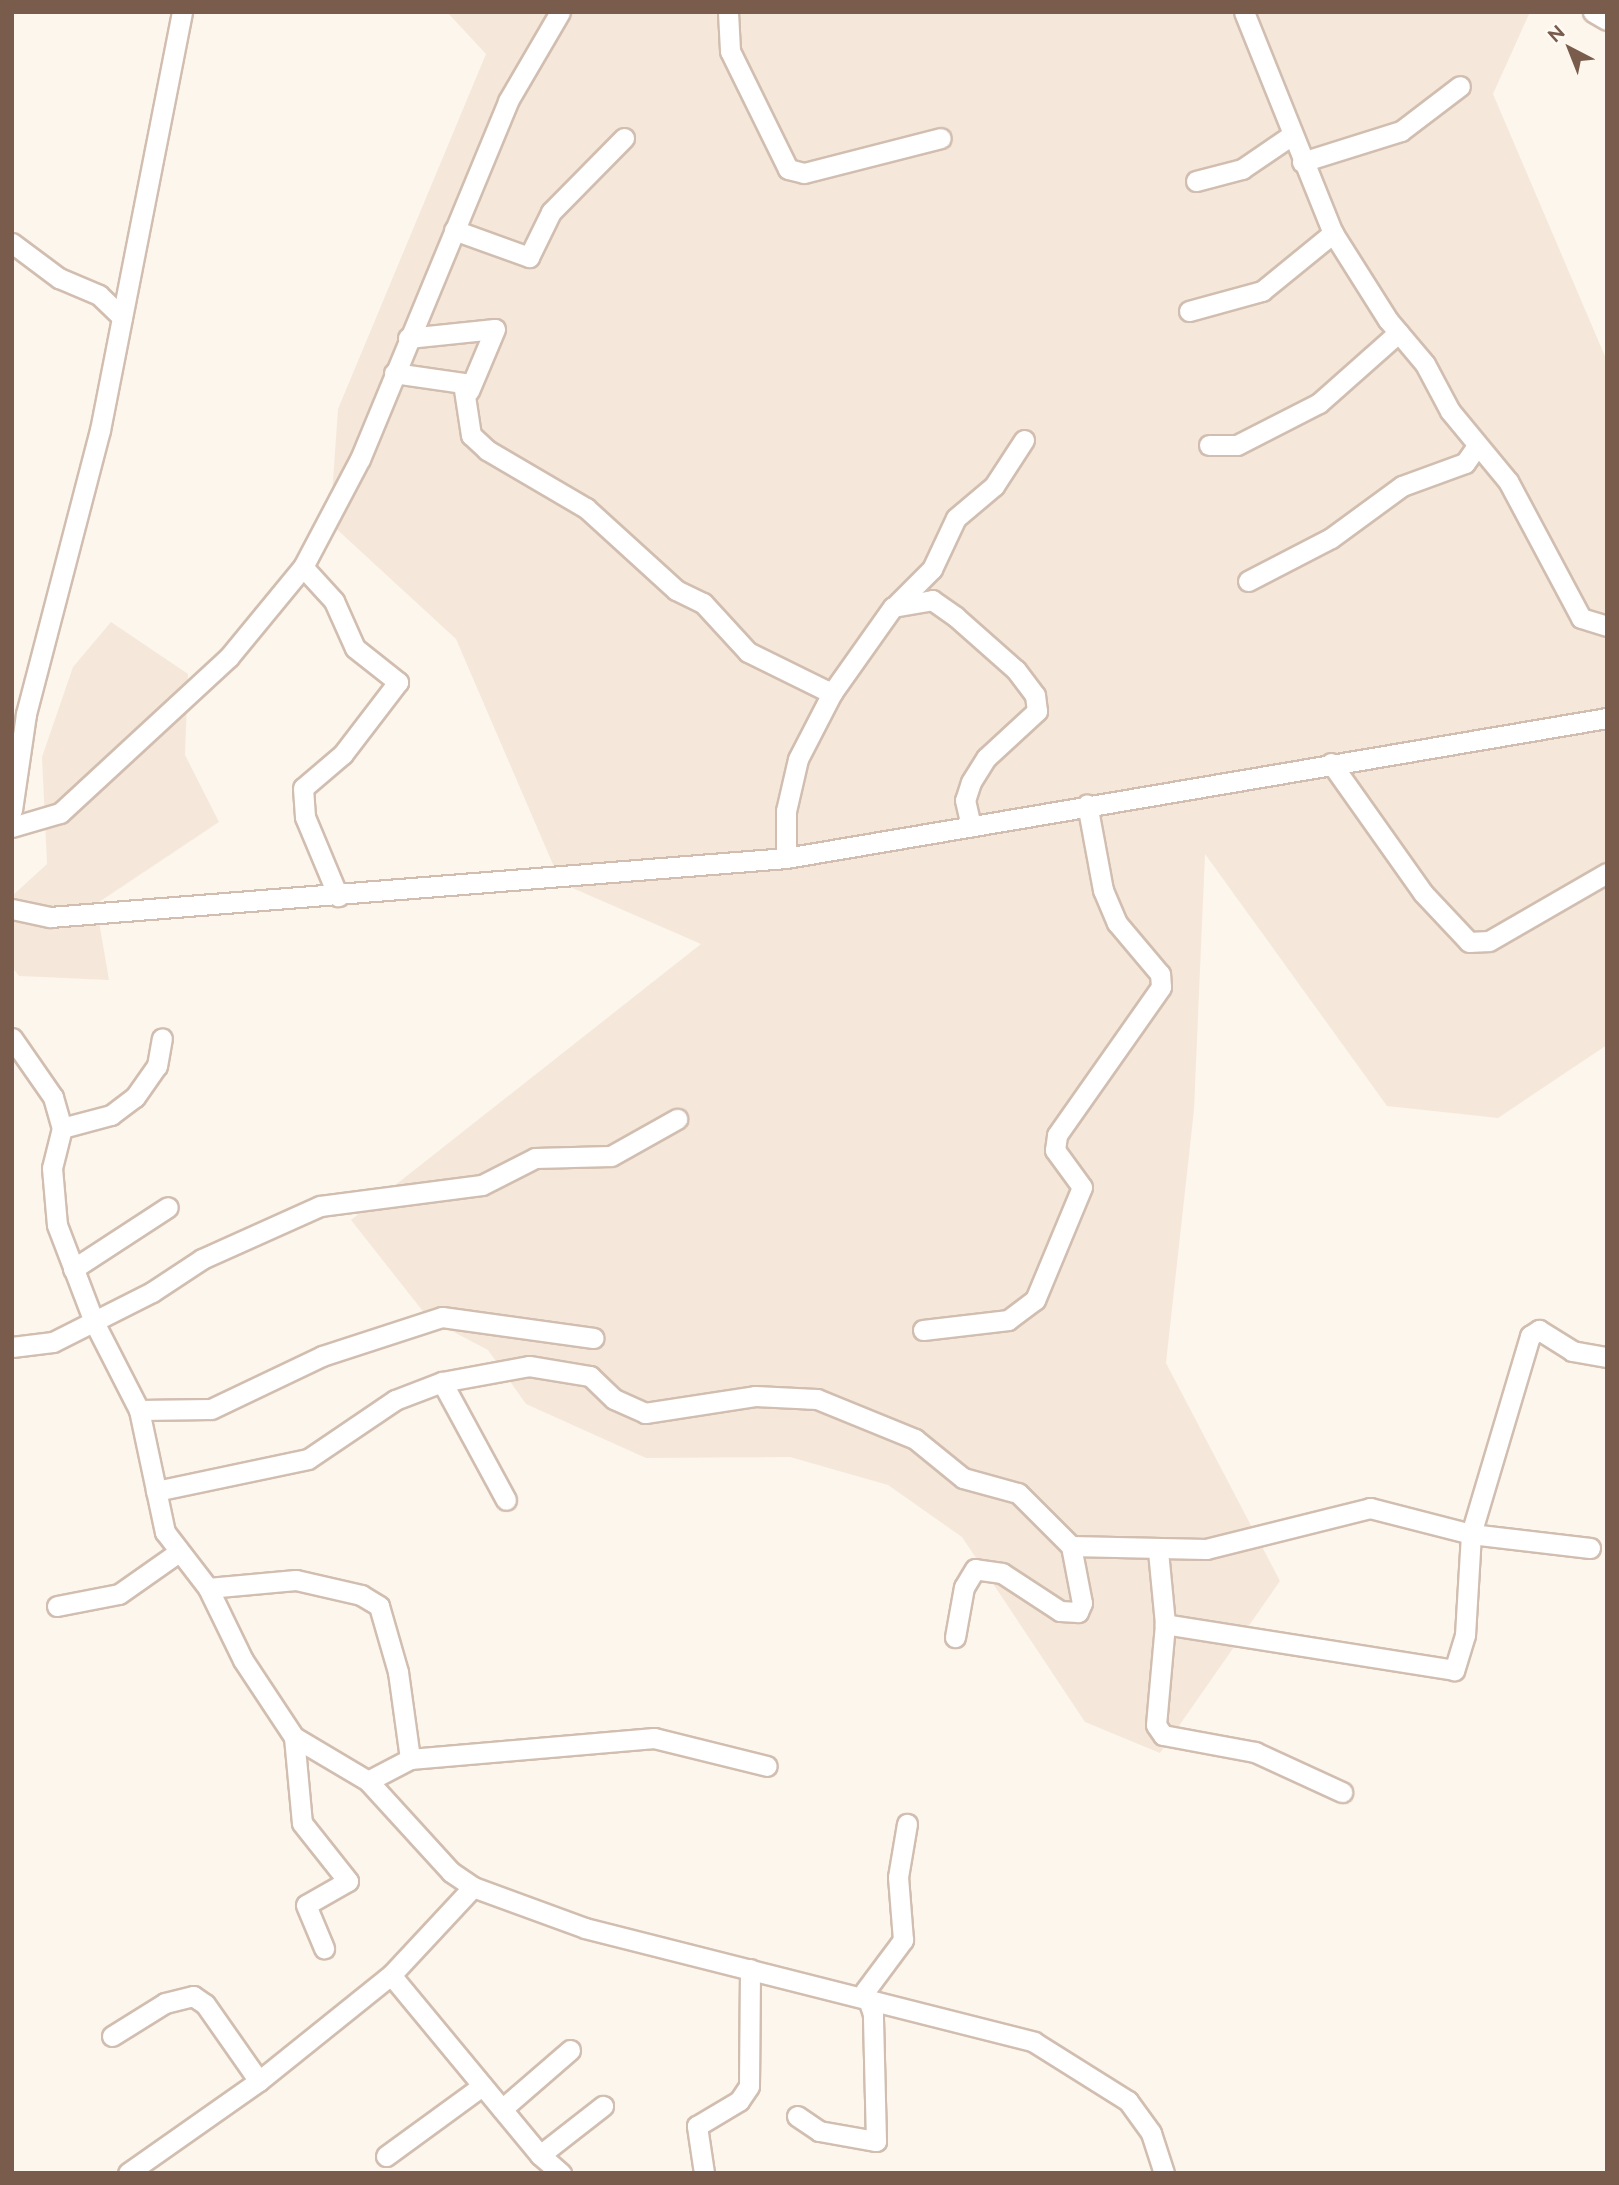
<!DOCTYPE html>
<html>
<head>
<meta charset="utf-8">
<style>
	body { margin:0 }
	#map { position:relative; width:1619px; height:2185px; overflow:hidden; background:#fdf6ec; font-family:Raleway,sans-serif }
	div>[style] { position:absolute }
	.residential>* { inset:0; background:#f5e8da }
	.roads { filter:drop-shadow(2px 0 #d1beb0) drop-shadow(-2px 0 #d1beb0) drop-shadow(0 2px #d1beb0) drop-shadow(0 -2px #d1beb0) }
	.minor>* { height:19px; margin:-9.5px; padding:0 9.5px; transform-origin:9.5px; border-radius:9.5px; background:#fff }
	span { translate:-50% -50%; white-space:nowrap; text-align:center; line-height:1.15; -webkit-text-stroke:6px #fffaf3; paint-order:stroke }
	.frame { position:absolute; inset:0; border:14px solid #7a5c4d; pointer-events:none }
	.north { position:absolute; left:1535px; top:14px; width:70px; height:70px; -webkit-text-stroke:5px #fffaf3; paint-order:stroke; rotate:318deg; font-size:19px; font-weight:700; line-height:28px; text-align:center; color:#7a5c4d }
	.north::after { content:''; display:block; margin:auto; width:24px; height:32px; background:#7a5c4d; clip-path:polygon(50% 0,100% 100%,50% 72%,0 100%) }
</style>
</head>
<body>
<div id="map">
	<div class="residential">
		<i style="clip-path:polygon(447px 12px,1530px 12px,1493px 94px,1607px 361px,1607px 1045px,1498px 1118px,1387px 1106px,1205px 854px,1194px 1110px,1166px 1363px,1280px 1581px,1160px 1753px,1085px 1722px,962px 1537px,888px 1485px,790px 1457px,646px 1458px,526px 1404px,488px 1350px,429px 1319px,351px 1220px,701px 944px,561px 883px,456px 639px,330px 523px,338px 409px,486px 54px)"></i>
		<i style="clip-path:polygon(111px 622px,188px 674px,185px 755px,219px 822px,96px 904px,109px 980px,19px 976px,12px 967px,12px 896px,47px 864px,42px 757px,73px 667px)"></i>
	</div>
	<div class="roads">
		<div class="minor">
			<i style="left:728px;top:12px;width:39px;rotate:87deg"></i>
			<i style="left:730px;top:51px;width:131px;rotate:63.8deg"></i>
			<i style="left:788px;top:169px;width:16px;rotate:14deg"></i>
			<i style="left:804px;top:173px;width:141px;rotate:-14.3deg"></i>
			<i style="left:1244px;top:12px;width:238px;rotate:68.1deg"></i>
			<i style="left:1333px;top:233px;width:103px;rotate:57.7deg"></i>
			<i style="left:1388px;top:320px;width:57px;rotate:49.9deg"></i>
			<i style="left:1425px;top:364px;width:53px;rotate:62deg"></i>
			<i style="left:1450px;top:411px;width:91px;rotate:50.4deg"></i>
			<i style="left:1508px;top:481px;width:155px;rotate:61.9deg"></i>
			<i style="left:1581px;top:618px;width:27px;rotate:17deg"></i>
			<i style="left:1593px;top:12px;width:16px;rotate:30deg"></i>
			<i style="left:1302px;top:162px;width:104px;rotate:-17.4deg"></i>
			<i style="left:1401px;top:131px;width:74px;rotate:-37.3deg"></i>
			<i style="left:1196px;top:181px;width:48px;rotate:-14.6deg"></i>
			<i style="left:1242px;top:169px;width:57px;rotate:-34.2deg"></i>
			<i style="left:454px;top:230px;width:80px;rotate:19.8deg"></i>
			<i style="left:529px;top:257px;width:50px;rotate:-63.9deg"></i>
			<i style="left:551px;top:212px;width:104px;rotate:-45.4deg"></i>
			<i style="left:12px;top:243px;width:59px;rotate:36.7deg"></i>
			<i style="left:59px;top:278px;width:43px;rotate:23deg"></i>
			<i style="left:99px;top:295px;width:32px;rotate:44deg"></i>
			<i style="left:1189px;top:311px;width:76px;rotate:-15.3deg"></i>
			<i style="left:1262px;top:291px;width:92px;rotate:-39.2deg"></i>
			<i style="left:408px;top:338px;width:87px;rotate:-5.9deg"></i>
			<i style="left:495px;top:329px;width:67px;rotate:112.8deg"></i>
			<i style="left:394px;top:373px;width:70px;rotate:8.2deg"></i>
			<i style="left:463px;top:383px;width:53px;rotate:81.3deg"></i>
			<i style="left:471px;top:435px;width:22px;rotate:43deg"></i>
			<i style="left:487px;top:450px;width:115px;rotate:30.4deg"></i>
			<i style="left:586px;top:508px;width:122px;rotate:42.3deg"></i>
			<i style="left:676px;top:590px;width:30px;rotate:26deg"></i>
			<i style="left:703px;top:603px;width:67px;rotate:47.4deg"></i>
			<i style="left:748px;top:652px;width:86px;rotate:26.3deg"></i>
			<i style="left:825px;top:690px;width:8px;rotate:23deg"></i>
			<i style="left:832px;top:693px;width:105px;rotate:-54.7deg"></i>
			<i style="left:893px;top:607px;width:40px;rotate:-10deg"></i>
			<i style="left:932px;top:600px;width:29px;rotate:35deg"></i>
			<i style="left:956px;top:617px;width:80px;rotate:41.5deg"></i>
			<i style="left:1016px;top:670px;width:31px;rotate:53deg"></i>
			<i style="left:1035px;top:695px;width:16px;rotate:83deg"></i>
			<i style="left:1037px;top:711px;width:69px;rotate:137.3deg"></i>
			<i style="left:986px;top:758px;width:28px;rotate:122deg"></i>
			<i style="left:971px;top:782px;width:19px;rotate:108deg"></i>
			<i style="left:965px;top:800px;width:27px;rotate:77deg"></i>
			<i style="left:1209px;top:445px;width:28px"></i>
			<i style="left:1237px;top:445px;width:92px;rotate:-27.1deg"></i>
			<i style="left:1319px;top:403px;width:106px;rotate:-41.5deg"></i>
			<i style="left:303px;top:567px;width:46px;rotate:47.6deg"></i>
			<i style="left:334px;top:601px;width:51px;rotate:65.9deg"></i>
			<i style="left:355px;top:648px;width:55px;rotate:38.3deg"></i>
			<i style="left:398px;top:682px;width:91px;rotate:127.4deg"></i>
			<i style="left:343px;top:754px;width:52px;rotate:139.6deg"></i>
			<i style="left:303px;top:788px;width:29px;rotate:86deg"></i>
			<i style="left:305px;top:817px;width:86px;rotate:67.3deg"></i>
			<i style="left:1248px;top:581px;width:93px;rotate:-27.4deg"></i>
			<i style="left:1331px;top:538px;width:88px;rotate:-36.2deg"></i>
			<i style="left:1402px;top:486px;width:67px;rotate:-20.1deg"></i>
			<i style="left:1465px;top:463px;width:19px;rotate:-55deg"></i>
			<i style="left:894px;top:607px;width:54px;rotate:-45deg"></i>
			<i style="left:932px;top:569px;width:56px;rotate:-64.8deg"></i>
			<i style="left:956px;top:518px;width:50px;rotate:-40.1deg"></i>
			<i style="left:994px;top:486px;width:55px;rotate:-56.9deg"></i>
			<i style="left:1331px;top:763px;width:159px;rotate:54.7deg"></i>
			<i style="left:1423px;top:893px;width:67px;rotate:46.8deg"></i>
			<i style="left:1469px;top:942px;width:20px;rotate:-3deg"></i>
			<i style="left:1489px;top:941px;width:136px;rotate:-30deg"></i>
			<i style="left:12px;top:810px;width:97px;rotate:-81.7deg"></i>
			<i style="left:26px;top:714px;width:293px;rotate:-75.4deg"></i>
			<i style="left:100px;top:430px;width:426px;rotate:-78.9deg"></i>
			<i style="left:12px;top:827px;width:50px;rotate:-16.3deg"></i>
			<i style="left:60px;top:813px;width:230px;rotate:-42.7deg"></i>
			<i style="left:229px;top:657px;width:117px;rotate:-50.6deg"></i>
			<i style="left:303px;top:567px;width:122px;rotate:-62.2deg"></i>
			<i style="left:360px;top:459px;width:387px;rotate:-67.5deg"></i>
			<i style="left:508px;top:101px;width:103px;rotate:-59.7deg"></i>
			<i style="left:786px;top:858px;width:47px;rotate:-90deg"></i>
			<i style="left:786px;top:811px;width:53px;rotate:-77deg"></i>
			<i style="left:798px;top:759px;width:74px;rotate:-62.7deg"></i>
			<i style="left:12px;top:909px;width:39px;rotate:12deg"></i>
			<i style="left:50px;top:917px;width:738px;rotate:-4.58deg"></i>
			<i style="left:786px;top:858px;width:833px;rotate:-9.68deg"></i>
			<i style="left:12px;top:1038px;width:72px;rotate:55.2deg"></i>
			<i style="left:53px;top:1097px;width:32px;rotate:74deg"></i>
			<i style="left:62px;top:1128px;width:41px;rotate:104deg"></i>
			<i style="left:52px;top:1168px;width:57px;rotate:85deg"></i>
			<i style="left:57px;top:1225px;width:104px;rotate:69.1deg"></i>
			<i style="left:94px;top:1322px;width:99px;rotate:62.9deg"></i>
			<i style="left:139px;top:1410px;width:125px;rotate:78deg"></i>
			<i style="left:165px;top:1532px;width:71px;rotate:52.5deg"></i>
			<i style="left:208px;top:1588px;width:80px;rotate:64.1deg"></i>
			<i style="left:243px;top:1660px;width:92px;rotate:56.5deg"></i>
			<i style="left:294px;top:1737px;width:86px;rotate:30.7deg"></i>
			<i style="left:368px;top:1781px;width:123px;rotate:47.6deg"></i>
			<i style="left:451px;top:1872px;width:27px;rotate:34deg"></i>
			<i style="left:473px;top:1887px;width:119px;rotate:20.1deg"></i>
			<i style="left:585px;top:1928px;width:463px;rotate:14.2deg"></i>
			<i style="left:1034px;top:2042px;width:111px;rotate:32.1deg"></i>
			<i style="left:1128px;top:2101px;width:39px;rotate:54deg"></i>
			<i style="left:1151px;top:2133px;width:42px;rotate:72deg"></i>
			<i style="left:62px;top:1128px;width:51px;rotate:-14.9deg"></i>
			<i style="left:111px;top:1115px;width:30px;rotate:-37deg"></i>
			<i style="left:135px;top:1097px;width:38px;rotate:-55deg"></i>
			<i style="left:157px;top:1066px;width:28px;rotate:-80deg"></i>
			<i style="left:73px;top:1269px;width:113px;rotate:-33.1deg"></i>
			<i style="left:923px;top:1330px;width:86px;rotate:-6.7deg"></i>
			<i style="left:1008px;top:1320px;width:34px;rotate:-37deg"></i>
			<i style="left:1035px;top:1300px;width:122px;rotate:-67.4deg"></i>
			<i style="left:1082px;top:1187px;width:46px;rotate:-126.1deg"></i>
			<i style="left:1055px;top:1150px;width:15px;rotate:-82deg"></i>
			<i style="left:1057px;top:1135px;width:181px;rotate:-54.9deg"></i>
			<i style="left:1161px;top:987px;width:13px;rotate:-94deg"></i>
			<i style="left:1160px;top:974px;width:67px;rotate:-130.1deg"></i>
			<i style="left:1117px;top:923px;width:36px;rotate:-113deg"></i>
			<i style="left:1103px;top:890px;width:87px;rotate:-100.5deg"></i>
			<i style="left:12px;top:1347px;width:41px;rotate:-7deg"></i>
			<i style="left:53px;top:1342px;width:111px;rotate:-26.8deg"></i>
			<i style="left:152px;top:1292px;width:60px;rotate:-33.4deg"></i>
			<i style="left:202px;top:1259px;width:129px;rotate:-24.2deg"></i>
			<i style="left:320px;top:1206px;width:163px;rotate:-7.4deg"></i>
			<i style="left:482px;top:1185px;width:59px;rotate:-27deg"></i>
			<i style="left:535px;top:1158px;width:76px;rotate:-1.5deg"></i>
			<i style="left:611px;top:1156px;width:76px;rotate:-29.3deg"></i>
			<i style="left:442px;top:1382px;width:134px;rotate:61.5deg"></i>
			<i style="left:139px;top:1410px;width:72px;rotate:-0.8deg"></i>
			<i style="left:211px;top:1409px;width:123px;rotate:-25.5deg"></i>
			<i style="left:322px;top:1356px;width:126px;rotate:-18deg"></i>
			<i style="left:442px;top:1317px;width:153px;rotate:7.9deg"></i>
			<i style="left:156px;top:1491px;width:155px;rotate:-11.9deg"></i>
			<i style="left:308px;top:1459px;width:105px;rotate:-34.1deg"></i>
			<i style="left:395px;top:1400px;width:50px;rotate:-21deg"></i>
			<i style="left:442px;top:1382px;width:88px;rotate:-10.4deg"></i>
			<i style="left:529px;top:1366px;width:62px;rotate:9.3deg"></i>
			<i style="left:590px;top:1376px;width:33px;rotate:44deg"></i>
			<i style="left:614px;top:1399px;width:34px;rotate:24deg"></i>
			<i style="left:645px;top:1413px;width:111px;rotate:-8.8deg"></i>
			<i style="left:755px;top:1396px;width:62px;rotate:2.8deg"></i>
			<i style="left:817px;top:1399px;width:106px;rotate:22.2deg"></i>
			<i style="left:915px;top:1439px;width:62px;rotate:39.1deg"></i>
			<i style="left:963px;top:1478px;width:57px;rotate:15.3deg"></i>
			<i style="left:1018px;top:1493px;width:75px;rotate:45deg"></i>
			<i style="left:1071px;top:1546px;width:58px;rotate:79.1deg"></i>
			<i style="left:1082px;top:1603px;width:10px;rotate:114deg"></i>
			<i style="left:1078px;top:1612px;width:18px;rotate:-177deg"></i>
			<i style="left:1060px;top:1611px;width:69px;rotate:-146.8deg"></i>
			<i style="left:1002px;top:1573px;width:27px;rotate:-172deg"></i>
			<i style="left:975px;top:1569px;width:21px;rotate:121deg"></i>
			<i style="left:964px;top:1587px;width:51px;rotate:100.2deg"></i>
			<i style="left:1071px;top:1546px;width:135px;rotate:1.3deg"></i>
			<i style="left:1206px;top:1549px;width:169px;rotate:-14deg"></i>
			<i style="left:1370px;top:1508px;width:104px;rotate:14.4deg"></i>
			<i style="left:1471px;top:1534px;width:101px;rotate:93.4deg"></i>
			<i style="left:1465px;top:1635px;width:37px;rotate:107deg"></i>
			<i style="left:1454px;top:1670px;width:293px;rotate:-171deg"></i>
			<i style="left:1165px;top:1624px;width:101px;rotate:95.1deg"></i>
			<i style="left:1156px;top:1725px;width:12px;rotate:55deg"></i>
			<i style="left:1163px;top:1735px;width:94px;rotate:10.5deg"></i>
			<i style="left:1255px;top:1752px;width:96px;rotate:24.7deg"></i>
			<i style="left:1590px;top:1548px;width:120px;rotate:-173.3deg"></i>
			<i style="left:1471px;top:1534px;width:207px;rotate:-73.4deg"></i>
			<i style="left:1530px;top:1336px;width:11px;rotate:-34deg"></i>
			<i style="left:1539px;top:1330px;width:39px;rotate:32deg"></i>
			<i style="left:1572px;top:1351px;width:36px;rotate:10deg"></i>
			<i style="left:1158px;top:1551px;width:73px;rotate:84.5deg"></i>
			<i style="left:208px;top:1588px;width:88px;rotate:-5.2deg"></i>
			<i style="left:296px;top:1580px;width:67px;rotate:13deg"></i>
			<i style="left:361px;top:1595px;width:21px;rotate:31deg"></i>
			<i style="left:379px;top:1606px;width:69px;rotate:73.9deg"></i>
			<i style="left:398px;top:1672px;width:88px;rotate:82.1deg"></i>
			<i style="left:410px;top:1759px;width:47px;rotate:152.4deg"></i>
			<i style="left:57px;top:1606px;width:63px;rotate:-11deg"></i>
			<i style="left:119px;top:1594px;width:70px;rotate:-35.1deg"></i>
			<i style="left:294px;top:1737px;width:86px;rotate:84.7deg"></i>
			<i style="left:302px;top:1823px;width:74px;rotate:51.6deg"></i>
			<i style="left:348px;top:1881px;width:48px;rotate:150.3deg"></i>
			<i style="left:306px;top:1905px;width:47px;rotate:67.3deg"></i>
			<i style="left:410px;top:1759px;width:245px;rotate:-4.9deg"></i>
			<i style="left:654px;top:1738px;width:116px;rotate:13.9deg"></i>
			<i style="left:391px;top:1975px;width:234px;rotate:50.4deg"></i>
			<i style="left:540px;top:2155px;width:28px;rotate:41deg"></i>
			<i style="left:112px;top:2036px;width:62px;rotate:-31.9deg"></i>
			<i style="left:165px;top:2003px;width:29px;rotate:-14deg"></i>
			<i style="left:193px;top:1996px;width:14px;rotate:34deg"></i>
			<i style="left:205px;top:2004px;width:94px;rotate:55deg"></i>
			<i style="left:502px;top:2109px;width:90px;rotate:-40.9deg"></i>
			<i style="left:797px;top:2116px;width:27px;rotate:34deg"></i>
			<i style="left:819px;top:2131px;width:58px;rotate:10deg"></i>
			<i style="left:876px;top:2141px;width:127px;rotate:-91.4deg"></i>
			<i style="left:873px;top:2014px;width:24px;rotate:-109deg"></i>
			<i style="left:865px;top:1991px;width:64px;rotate:-53.3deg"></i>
			<i style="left:903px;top:1940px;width:63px;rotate:-94.5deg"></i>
			<i style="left:898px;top:1877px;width:54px;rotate:-80.4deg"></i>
			<i style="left:540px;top:2155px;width:80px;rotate:-37.9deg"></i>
			<i style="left:386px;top:2156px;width:119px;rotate:-36.1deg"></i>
			<i style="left:128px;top:2173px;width:160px;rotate:-35.1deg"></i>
			<i style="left:259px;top:2081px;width:169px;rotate:-38.8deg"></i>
			<i style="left:391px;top:1975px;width:120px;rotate:-47deg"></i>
			<i style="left:704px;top:2173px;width:48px;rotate:-98.5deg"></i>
			<i style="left:697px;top:2126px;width:49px;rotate:-30.8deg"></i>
			<i style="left:739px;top:2101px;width:18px;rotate:-56deg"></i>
			<i style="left:749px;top:2086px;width:117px;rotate:-89.5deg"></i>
		</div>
	</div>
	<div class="frame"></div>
	<div class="north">N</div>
</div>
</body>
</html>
